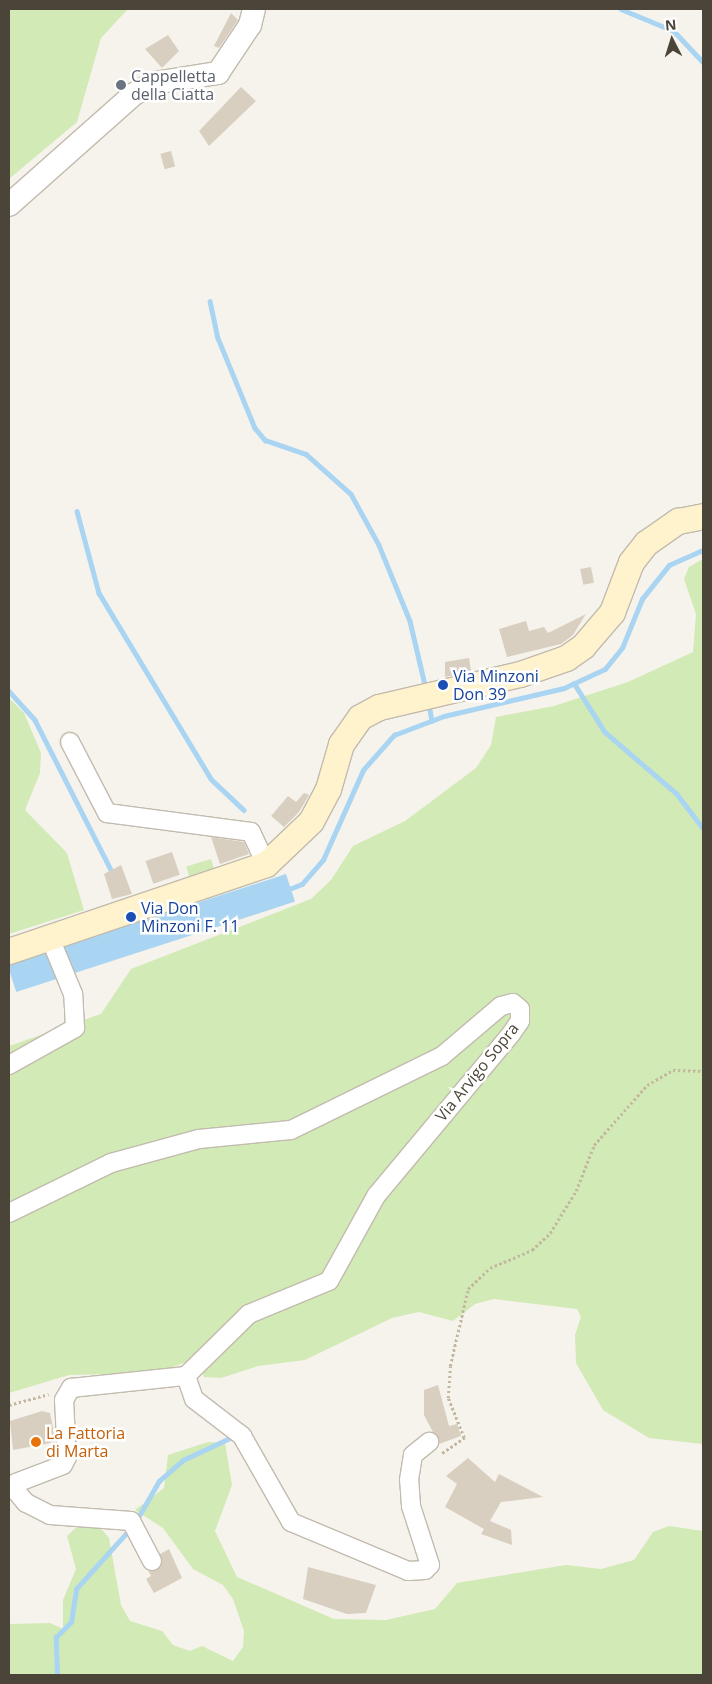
<!DOCTYPE html>
<html>
<head>
<meta charset="utf-8">
<style>
	body { margin:0 }
	#map { position:relative; width:712px; height:1684px; overflow:hidden; background:#f6f3ec; font-family:"Open Sans",sans-serif }
	div>[style] { position:absolute }
	.green>* { inset:0; background:#d2eab5; transform-origin:0 0 }
	.water>* { inset:0; background:#a9d4f2; transform-origin:0 0 }
	.stream>* { height:4.5px; margin:-2.25px; padding:0 2.25px; transform-origin:2.25px; border-radius:2.25px; background:#a9d4f2 }
	.building>* { inset:0; background:#d8cfc1; transform-origin:0 0 }
	.path>* { height:2.5px; margin-top:-1.25px; transform-origin:0; background:repeating-linear-gradient(90deg,#c4b79f 0 2.5px,transparent 0 5px) }
	.roads { filter:drop-shadow(1px 0 #c2bbae) drop-shadow(-1px 0 #c2bbae) drop-shadow(0 1px #c2bbae) drop-shadow(0 -1px #c2bbae) }
	.minor>* { height:18px; margin:-9px; padding:0 9px; transform-origin:9px; border-radius:9px; background:#fff }
	.tertiary>* { height:22px; margin:-11px; padding:0 11px; transform-origin:11px; border-radius:11px; background:#fff }
	.secondary>* { height:25px; margin:-12.5px; padding:0 12.5px; transform-origin:12.5px; border-radius:12.5px; background:#fff3cd }
	.dots>* { width:14px; height:14px; translate:-50% -50%; box-sizing:border-box; border:2px solid #fff; border-radius:50% }
	span { translate:-50% -50%; white-space:nowrap; text-align:center; line-height:1.15; -webkit-text-stroke:5px #fff; paint-order:stroke }
	.worship-label { font-size:16px; color:#5b616d }
	.left { translate:0 -50%; text-align:left }
	.transit-label { font-size:16px; color:#164399 }
	.street-label { font-size:16px; color:#4b4439 }
	.food-label { font-size:16px; color:#c56008 }
	.frame { position:absolute; inset:0; border:10px solid #4b4439; pointer-events:none }
	.north { position:absolute; left:647px; top:15px; width:50px; height:50px; -webkit-text-stroke:4px #fff; paint-order:stroke; rotate:355deg; font-size:14px; font-weight:700; line-height:20px; text-align:center; color:#4b4439 }
	.north::after { content:''; display:block; margin:auto; width:18px; height:22px; background:#4b4439; clip-path:polygon(50% 0,100% 100%,50% 72%,0 100%) }
</style>
</head>
<body>
<div id="map">
	<div class="green">
		<i style="clip-path:polygon(9px 9px,128px 9px,101px 38px,77px 122px,9px 179px)"></i>
		<i style="clip-path:polygon(703px 559px,703px 1444px,649px 1438px,603px 1410px,576px 1363px,575px 1335px,581px 1317px,577px 1309px,494px 1299px,475px 1304px,453px 1321px,419px 1312px,392px 1318px,305px 1360px,258px 1366px,221px 1378px,204px 1377px,197px 1361px,188px 1361px,159px 1373px,69px 1375px,9px 1393px,9px 1046px,101px 1014px,131px 969px,311px 899px,331px 880px,353px 846px,405px 821px,476px 768px,491px 745px,496px 717px,554px 706px,628px 682px,693px 652px,696px 614px,684px 579px,689px 567px)"></i>
		<i style="clip-path:polygon(9px 698px,24px 713px,41px 753px,40px 773px,25px 810px,67px 853px,84px 910px,9px 934px)"></i>
		<i style="left:211px;top:859px;width:14px;height:26px;rotate:73deg"></i>
		<i style="clip-path:polygon(208px 1442px,225px 1443px,232px 1485px,215px 1531px,237px 1577px,334px 1619px,386px 1620px,435px 1609px,457px 1583px,566px 1565px,601px 1569px,634px 1560px,653px 1532px,669px 1526px,703px 1531px,703px 1675px,9px 1675px,9px 1624px,50px 1623px,63px 1629px,63px 1600px,76px 1569px,67px 1536px,80px 1524px,98px 1525px,109px 1538px,121px 1605px,130px 1621px,162px 1631px,173px 1645px,190px 1651px,202px 1646px,233px 1661px,243px 1647px,244px 1631px,233px 1599px,223px 1585px,193px 1569px,163px 1528px,135px 1510px,164px 1488px,168px 1455px)"></i>
	</div>
	<div class="water">
		<i style="left:286px;top:874px;width:29px;height:293px;rotate:72deg"></i>
	</div>
	<div class="stream">
		<i style="left:621px;top:9px;width:57px;rotate:22.5deg"></i>
		<i style="left:674px;top:31px;width:42px;rotate:46.9deg"></i>
		<i style="left:210px;top:301px;width:38px;rotate:78deg"></i>
		<i style="left:218px;top:338px;width:97px;rotate:67.7deg"></i>
		<i style="left:255px;top:428px;width:16px;rotate:50deg"></i>
		<i style="left:265px;top:440px;width:43px;rotate:18.9deg"></i>
		<i style="left:306px;top:454px;width:60px;rotate:41.6deg"></i>
		<i style="left:351px;top:494px;width:58px;rotate:61.2deg"></i>
		<i style="left:379px;top:545px;width:82px;rotate:67.8deg"></i>
		<i style="left:410px;top:621px;width:70px;rotate:76.8deg"></i>
		<i style="left:77px;top:511px;width:85px;rotate:75deg"></i>
		<i style="left:99px;top:593px;width:217px;rotate:58.9deg"></i>
		<i style="left:211px;top:779px;width:45px;rotate:43.2deg"></i>
		<i style="left:574px;top:683px;width:58px;rotate:57.7deg"></i>
		<i style="left:605px;top:732px;width:95px;rotate:40.7deg"></i>
		<i style="left:677px;top:794px;width:43px;rotate:52.6deg"></i>
		<i style="left:9px;top:691px;width:39px;rotate:48deg"></i>
		<i style="left:35px;top:720px;width:173px;rotate:63.1deg"></i>
		<i style="left:429px;top:704px;width:17px;rotate:80deg"></i>
		<i style="left:287px;top:890px;width:16px;rotate:-22deg"></i>
		<i style="left:302px;top:884px;width:32px;rotate:-49deg"></i>
		<i style="left:323px;top:860px;width:98px;rotate:-66deg"></i>
		<i style="left:363px;top:770px;width:47px;rotate:-48.5deg"></i>
		<i style="left:394px;top:735px;width:53px;rotate:-20.8deg"></i>
		<i style="left:444px;top:716px;width:123px;rotate:-13.1deg"></i>
		<i style="left:564px;top:688px;width:45px;rotate:-24.9deg"></i>
		<i style="left:605px;top:669px;width:27px;rotate:-51deg"></i>
		<i style="left:622px;top:648px;width:53px;rotate:-67.8deg"></i>
		<i style="left:642px;top:599px;width:43px;rotate:-51.5deg"></i>
		<i style="left:669px;top:565px;width:37px;rotate:-24deg"></i>
		<i style="left:136px;top:1521px;width:46px;rotate:-60.1deg"></i>
		<i style="left:159px;top:1481px;width:32px;rotate:-41deg"></i>
		<i style="left:183px;top:1460px;width:56px;rotate:-25.2deg"></i>
		<i style="left:57px;top:1675px;width:38px;rotate:-92deg"></i>
		<i style="left:56px;top:1637px;width:21px;rotate:-45deg"></i>
		<i style="left:71px;top:1622px;width:33px;rotate:-81deg"></i>
		<i style="left:76px;top:1589px;width:81px;rotate:-48deg"></i>
	</div>
	<div class="building">
		<i style="clip-path:polygon(231px 13px,238px 20px,219px 48px,214px 46px)"></i>
		<i style="clip-path:polygon(168px 35px,179px 51px,162px 68px,145px 49px)"></i>
		<i style="clip-path:polygon(241px 87px,256px 101px,209px 146px,199px 131px)"></i>
		<i style="left:171px;top:151px;width:16px;height:11px;rotate:75deg"></i>
		<i style="left:591px;top:567px;width:16px;height:11px;rotate:79deg"></i>
		<i style="clip-path:polygon(586px 614px,573px 635px,561px 644px,507px 657px,499px 629px,526px 621px,529px 631px,544px 627px,548px 633px)"></i>
		<i style="clip-path:polygon(469px 658px,471px 671px,445px 677px,445px 662px)"></i>
		<i style="clip-path:polygon(304px 793px,309px 795px,299px 812px,284px 827px,271px 816px,288px 796px,296px 802px)"></i>
		<i style="clip-path:polygon(211px 837px,244px 842px,249px 854px,220px 864px)"></i>
		<i style="left:172px;top:852px;width:24px;height:28px;rotate:71deg"></i>
		<i style="clip-path:polygon(121px 865px,132px 894px,112px 899px,104px 874px)"></i>
		<i style="clip-path:polygon(438px 1385px,449px 1426px,457px 1424px,461px 1436px,439px 1444px,424px 1415px,424px 1390px)"></i>
		<i style="clip-path:polygon(42px 1411px,50px 1413px,56px 1442px,13px 1450px,10px 1421px)"></i>
		<i style="clip-path:polygon(468px 1458px,495px 1482px,499px 1474px,543px 1497px,501px 1502px,490px 1521px,511px 1530px,512px 1545px,481px 1534px,484px 1529px,445px 1507px,457px 1484px,446px 1476px)"></i>
		<i style="clip-path:polygon(169px 1549px,182px 1578px,154px 1593px,146px 1579px,151px 1576px,148px 1570px,161px 1567px,160px 1554px)"></i>
		<i style="clip-path:polygon(308px 1567px,376px 1585px,366px 1613px,347px 1614px,303px 1599px)"></i>
	</div>
	<div class="path">
		<i style="left:9px;top:1405px;width:41px;rotate:-15.4deg"></i>
		<i style="left:442px;top:1453px;width:27px;rotate:-34deg"></i>
		<i style="left:464px;top:1438px;width:43px;rotate:-111.8deg"></i>
		<i style="left:448px;top:1398px;width:32px;rotate:-86deg"></i>
		<i style="left:450px;top:1366px;width:79px;rotate:-76.8deg"></i>
		<i style="left:468px;top:1289px;width:30px;rotate:-44deg"></i>
		<i style="left:490px;top:1268px;width:46px;rotate:-23.2deg"></i>
		<i style="left:532px;top:1250px;width:25px;rotate:-43deg"></i>
		<i style="left:550px;top:1233px;width:49px;rotate:-58.2deg"></i>
		<i style="left:576px;top:1191px;width:49px;rotate:-68.6deg"></i>
		<i style="left:594px;top:1145px;width:80px;rotate:-48.5deg"></i>
		<i style="left:647px;top:1085px;width:30px;rotate:-30deg"></i>
		<i style="left:673px;top:1070px;width:30px;rotate:2deg"></i>
	</div>
	<div class="roads">
		<div class="minor">
			<i style="left:70px;top:742px;width:80px;rotate:62.5deg"></i>
			<i style="left:107px;top:813px;width:145px;rotate:7.5deg"></i>
			<i style="left:251px;top:832px;width:35px;rotate:65deg"></i>
			<i style="left:9px;top:1065px;width:76px;rotate:-29.3deg"></i>
			<i style="left:75px;top:1028px;width:34px;rotate:-93deg"></i>
			<i style="left:73px;top:994px;width:61px;rotate:-112.3deg"></i>
			<i style="left:9px;top:1213px;width:114px;rotate:-26.1deg"></i>
			<i style="left:111px;top:1163px;width:91px;rotate:-15.3deg"></i>
			<i style="left:199px;top:1139px;width:92px;rotate:-5.6deg"></i>
			<i style="left:291px;top:1130px;width:168px;rotate:-26.1deg"></i>
			<i style="left:442px;top:1056px;width:77px;rotate:-40.3deg"></i>
			<i style="left:501px;top:1006px;width:12px;rotate:-14deg"></i>
			<i style="left:513px;top:1003px;width:9px;rotate:41deg"></i>
			<i style="left:520px;top:1009px;width:12px;rotate:90deg"></i>
			<i style="left:520px;top:1021px;width:16px;rotate:125deg"></i>
			<i style="left:511px;top:1034px;width:211px;rotate:129.8deg"></i>
			<i style="left:376px;top:1196px;width:97px;rotate:118.9deg"></i>
			<i style="left:329px;top:1281px;width:87px;rotate:157.6deg"></i>
			<i style="left:249px;top:1314px;width:88px;rotate:135.5deg"></i>
			<i style="left:186px;top:1376px;width:24px;rotate:71deg"></i>
			<i style="left:194px;top:1399px;width:61px;rotate:37.6deg"></i>
			<i style="left:242px;top:1436px;width:99px;rotate:60.3deg"></i>
			<i style="left:291px;top:1522px;width:127px;rotate:22.7deg"></i>
			<i style="left:408px;top:1571px;width:17px;rotate:-3deg"></i>
			<i style="left:425px;top:1570px;width:7px;rotate:-45deg"></i>
			<i style="left:430px;top:1565px;width:62px;rotate:-107.9deg"></i>
			<i style="left:411px;top:1506px;width:26px;rotate:-94deg"></i>
			<i style="left:409px;top:1480px;width:25px;rotate:-81deg"></i>
			<i style="left:413px;top:1455px;width:21px;rotate:-39deg"></i>
			<i style="left:152px;top:1561px;width:45px;rotate:-117.7deg"></i>
			<i style="left:131px;top:1521px;width:81px;rotate:-175.8deg"></i>
			<i style="left:50px;top:1515px;width:27px;rotate:-153deg"></i>
			<i style="left:26px;top:1503px;width:17px;rotate:-130deg"></i>
			<i style="left:15px;top:1490px;width:7px;rotate:-82deg"></i>
			<i style="left:16px;top:1483px;width:50px;rotate:-21deg"></i>
			<i style="left:63px;top:1465px;width:9px;rotate:-63deg"></i>
			<i style="left:67px;top:1457px;width:57px;rotate:-93deg"></i>
			<i style="left:64px;top:1400px;width:14px;rotate:-60deg"></i>
			<i style="left:71px;top:1388px;width:116px;rotate:-6deg"></i>
		</div>
		<div class="tertiary">
			<i style="left:9px;top:205px;width:167px;rotate:-41.6deg"></i>
			<i style="left:134px;top:94px;width:23px;rotate:-29deg"></i>
			<i style="left:154px;top:83px;width:65px;rotate:-8.9deg"></i>
			<i style="left:218px;top:73px;width:58px;rotate:-56.3deg"></i>
			<i style="left:250px;top:25px;width:16px;rotate:-76deg"></i>
		</div>
		<div class="secondary">
			<i style="left:9px;top:951px;width:271px;rotate:-18.7deg"></i>
			<i style="left:266px;top:864px;width:62px;rotate:-43.7deg"></i>
			<i style="left:311px;top:821px;width:36px;rotate:-62deg"></i>
			<i style="left:328px;top:789px;width:47px;rotate:-73.9deg"></i>
			<i style="left:341px;top:744px;width:33px;rotate:-55deg"></i>
			<i style="left:360px;top:717px;width:21px;rotate:-28deg"></i>
			<i style="left:379px;top:707px;width:145px;rotate:-13.2deg"></i>
			<i style="left:520px;top:674px;width:49px;rotate:-19.2deg"></i>
			<i style="left:566px;top:658px;width:21px;rotate:-35deg"></i>
			<i style="left:583px;top:646px;width:45px;rotate:-49.5deg"></i>
			<i style="left:612px;top:612px;width:53px;rotate:-69.2deg"></i>
			<i style="left:631px;top:562px;width:24px;rotate:-52deg"></i>
			<i style="left:646px;top:543px;width:39px;rotate:-35deg"></i>
			<i style="left:678px;top:521px;width:25px;rotate:-11deg"></i>
		</div>
	</div>
	<div class="dots">
		<i style="left:121px;top:85px;background:#6b7280"></i>
		<i style="left:443px;top:685px;background:#1a4fb4"></i>
		<i style="left:131px;top:917px;background:#1a4fb4"></i>
		<i style="left:36px;top:1442px;background:#e8710a"></i>
	</div>
	<div class="worship-label">
		<span class="left" style="left:131px;top:85px">Cappelletta<br>della Ciatta</span>
	</div>
	<div class="transit-label">
		<span class="left" style="left:453px;top:685px">Via Minzoni<br>Don 39</span>
		<span class="left" style="left:141px;top:917px">Via Don<br>Minzoni F. 11</span>
	</div>
	<div class="street-label">
		<span style="left:477px;top:1072px;rotate:-51deg">Via Arvigo Sopra</span>
	</div>
	<div class="food-label">
		<span class="left" style="left:46px;top:1442px">La Fattoria<br>di Marta</span>
	</div>
	<div class="frame"></div>
	<div class="north">N</div>
</div>
</body>
</html>
